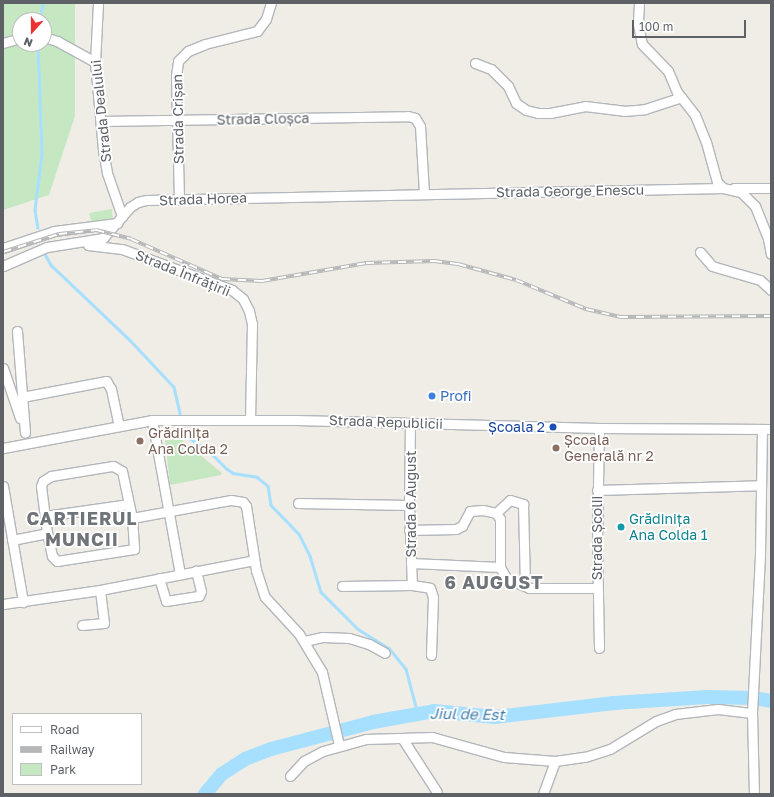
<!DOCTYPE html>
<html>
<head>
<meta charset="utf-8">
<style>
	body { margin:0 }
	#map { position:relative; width:774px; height:797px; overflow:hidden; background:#f0ede6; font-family:"Golos Text",sans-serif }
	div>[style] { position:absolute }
	.green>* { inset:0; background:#c5e8c3 }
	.stream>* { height:2.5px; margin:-1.25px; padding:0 1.25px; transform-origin:1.25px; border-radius:1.25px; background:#a7dfff }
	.river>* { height:14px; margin:-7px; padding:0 7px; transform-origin:7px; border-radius:7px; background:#a7dfff }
	.roads { filter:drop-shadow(1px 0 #b3b7bb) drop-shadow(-1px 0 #b3b7bb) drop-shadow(0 1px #b3b7bb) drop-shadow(0 -1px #b3b7bb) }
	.minor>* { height:9px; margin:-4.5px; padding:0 4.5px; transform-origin:4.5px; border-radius:4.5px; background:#fff }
	.rail>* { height:4px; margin-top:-2px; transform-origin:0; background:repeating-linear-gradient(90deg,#fff 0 8px,#b5b6b7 0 16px); box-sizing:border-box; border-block:1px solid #b5b6b7 }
	.dots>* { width:11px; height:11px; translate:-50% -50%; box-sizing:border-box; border:2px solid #fff; border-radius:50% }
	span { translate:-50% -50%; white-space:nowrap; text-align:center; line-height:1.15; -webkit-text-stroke:3.5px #fff; paint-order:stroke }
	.street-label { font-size:14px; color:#5e6267 }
	.shop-label { font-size:14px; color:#366cbe }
	.left { translate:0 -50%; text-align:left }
	.transit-label { font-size:14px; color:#164399 }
	.right { translate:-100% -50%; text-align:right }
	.education-label { font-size:14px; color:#785e54 }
	.culture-label { font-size:14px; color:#0d838f }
	.water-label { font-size:15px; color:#3f7baa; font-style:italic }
	.district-label { font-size:18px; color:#6f7479; font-weight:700; letter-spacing:1px }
	.frame { position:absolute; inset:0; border:4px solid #5e6267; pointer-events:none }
	.legend { position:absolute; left:12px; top:713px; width:130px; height:72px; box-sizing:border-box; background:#fff; border:1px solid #bfc0c2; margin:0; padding:5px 7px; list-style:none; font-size:12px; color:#5e6267 }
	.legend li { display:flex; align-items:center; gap:8px; height:20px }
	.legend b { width:20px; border:1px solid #bfc0c2 }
	.north { position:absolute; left:12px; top:12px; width:40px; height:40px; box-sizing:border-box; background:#fff; border:1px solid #bfc0c2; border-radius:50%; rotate:201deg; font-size:11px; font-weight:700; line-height:16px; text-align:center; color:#5e6267 }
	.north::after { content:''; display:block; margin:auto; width:14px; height:18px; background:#eb3131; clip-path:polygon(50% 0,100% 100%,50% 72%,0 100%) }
	.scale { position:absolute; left:632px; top:20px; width:114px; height:18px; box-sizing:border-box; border:2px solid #5e6267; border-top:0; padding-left:5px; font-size:12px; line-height:14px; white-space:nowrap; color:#5e6267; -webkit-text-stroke:3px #fff; paint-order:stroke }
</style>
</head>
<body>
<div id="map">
	<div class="green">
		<i style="clip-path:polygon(evenodd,3px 3px,75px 3px,75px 116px,49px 195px,3px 210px,3px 3px,20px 20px,44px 20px,44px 44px,20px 44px,20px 20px)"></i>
		<i style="clip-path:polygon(112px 209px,113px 222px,92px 223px,89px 213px)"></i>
		<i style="clip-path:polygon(164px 430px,171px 431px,222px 473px,221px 475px,170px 485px)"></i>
	</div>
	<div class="stream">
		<i style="left:39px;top:20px;width:17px;rotate:-77deg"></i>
		<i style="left:38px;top:44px;width:110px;rotate:87.9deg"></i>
		<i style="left:42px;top:154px;width:56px;rotate:97.1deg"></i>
		<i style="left:35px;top:210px;width:18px;rotate:81deg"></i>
		<i style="left:45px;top:254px;width:13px;rotate:61deg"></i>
		<i style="left:51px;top:265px;width:109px;rotate:43.5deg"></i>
		<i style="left:130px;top:340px;width:64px;rotate:46.9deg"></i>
		<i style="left:174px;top:387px;width:27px;rotate:77deg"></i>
		<i style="left:184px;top:430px;width:5px;rotate:79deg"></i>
		<i style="left:185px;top:435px;width:29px;rotate:34deg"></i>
		<i style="left:209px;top:451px;width:24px;rotate:45deg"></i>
		<i style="left:226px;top:468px;width:9px;rotate:36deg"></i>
		<i style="left:233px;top:473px;width:24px;rotate:9deg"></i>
		<i style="left:257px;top:477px;width:14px;rotate:39deg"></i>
		<i style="left:268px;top:486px;width:19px;rotate:81deg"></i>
		<i style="left:271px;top:505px;width:40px;rotate:46deg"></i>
		<i style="left:299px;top:534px;width:25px;rotate:63deg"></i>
		<i style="left:310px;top:556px;width:38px;rotate:73deg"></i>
		<i style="left:321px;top:592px;width:52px;rotate:45deg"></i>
		<i style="left:358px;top:629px;width:36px;rotate:32deg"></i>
		<i style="left:389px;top:648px;width:27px;rotate:51deg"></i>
		<i style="left:406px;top:669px;width:47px;rotate:75.1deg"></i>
	</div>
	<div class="river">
		<i style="left:205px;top:794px;width:26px;rotate:-50deg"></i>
		<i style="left:222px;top:774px;width:27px;rotate:-33deg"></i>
		<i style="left:245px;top:759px;width:28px;rotate:-21deg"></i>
		<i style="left:271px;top:749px;width:106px;rotate:-14.8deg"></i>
		<i style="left:373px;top:722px;width:62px;rotate:-10.2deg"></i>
		<i style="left:434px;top:711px;width:61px;rotate:5.6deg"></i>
		<i style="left:495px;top:717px;width:120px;rotate:-6.7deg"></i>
		<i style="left:614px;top:703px;width:93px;rotate:-3.7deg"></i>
		<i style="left:707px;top:697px;width:47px;rotate:1.2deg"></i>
		<i style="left:754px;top:698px;width:17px;rotate:10deg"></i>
	</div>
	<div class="roads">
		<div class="minor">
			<i style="left:98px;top:3px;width:59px;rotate:92.9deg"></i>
			<i style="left:95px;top:62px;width:88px;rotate:84.8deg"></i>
			<i style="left:103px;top:150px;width:23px;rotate:80deg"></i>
			<i style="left:107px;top:173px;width:46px;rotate:70.8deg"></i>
			<i style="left:639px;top:3px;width:21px;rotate:93deg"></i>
			<i style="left:638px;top:24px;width:20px;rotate:79deg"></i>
			<i style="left:642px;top:44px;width:37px;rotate:46deg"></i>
			<i style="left:668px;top:71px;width:23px;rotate:67deg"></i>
			<i style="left:677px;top:92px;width:29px;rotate:52deg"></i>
			<i style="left:695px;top:115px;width:29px;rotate:68deg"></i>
			<i style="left:706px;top:142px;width:41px;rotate:74.6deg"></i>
			<i style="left:717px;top:182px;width:8px;rotate:45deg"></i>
			<i style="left:44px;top:37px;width:14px;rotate:17deg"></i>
			<i style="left:57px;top:41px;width:43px;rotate:28.9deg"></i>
			<i style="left:3px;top:43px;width:18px;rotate:-16deg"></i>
			<i style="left:475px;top:63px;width:17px;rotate:21deg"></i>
			<i style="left:491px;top:69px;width:24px;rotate:45deg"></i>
			<i style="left:508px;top:86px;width:19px;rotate:65deg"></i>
			<i style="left:516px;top:103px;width:12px;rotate:35deg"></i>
			<i style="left:526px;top:110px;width:12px;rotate:14deg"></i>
			<i style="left:538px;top:113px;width:12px"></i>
			<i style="left:550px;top:113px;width:36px;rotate:-11deg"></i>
			<i style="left:585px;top:106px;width:39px;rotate:7deg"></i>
			<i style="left:624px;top:111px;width:21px;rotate:-5deg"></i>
			<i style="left:645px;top:109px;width:38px;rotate:-18deg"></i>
			<i style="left:101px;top:121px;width:307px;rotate:-0.9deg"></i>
			<i style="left:408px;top:116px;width:7px;rotate:16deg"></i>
			<i style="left:415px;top:118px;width:9px;rotate:58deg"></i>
			<i style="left:420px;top:126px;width:67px;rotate:86.6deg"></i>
			<i style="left:734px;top:188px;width:37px"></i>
			<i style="left:179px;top:199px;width:123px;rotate:-91.4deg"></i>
			<i style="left:176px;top:76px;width:15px;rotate:-82deg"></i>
			<i style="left:178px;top:61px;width:14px;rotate:-45deg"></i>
			<i style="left:188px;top:51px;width:18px;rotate:-22deg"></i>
			<i style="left:205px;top:44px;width:54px;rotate:-14deg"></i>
			<i style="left:257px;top:31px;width:15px;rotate:-53deg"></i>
			<i style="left:266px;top:19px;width:17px;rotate:-73deg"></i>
			<i style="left:88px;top:245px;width:34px;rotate:7deg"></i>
			<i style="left:122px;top:249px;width:117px;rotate:20.4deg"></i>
			<i style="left:232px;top:290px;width:14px;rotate:39deg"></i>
			<i style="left:243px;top:299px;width:13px;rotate:63deg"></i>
			<i style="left:249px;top:311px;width:13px;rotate:77deg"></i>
			<i style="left:252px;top:324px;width:96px;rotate:91.2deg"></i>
			<i style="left:3px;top:248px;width:54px;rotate:-18.4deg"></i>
			<i style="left:54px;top:231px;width:64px;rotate:-7.1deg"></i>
			<i style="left:700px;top:252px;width:18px;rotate:49deg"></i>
			<i style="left:712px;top:266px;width:50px;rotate:16.3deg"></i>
			<i style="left:760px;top:280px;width:15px;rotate:42deg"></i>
			<i style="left:3px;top:266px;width:48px;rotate:-23.4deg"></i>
			<i style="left:47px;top:247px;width:57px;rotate:-9.1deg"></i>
			<i style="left:103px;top:238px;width:41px;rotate:-48.9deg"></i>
			<i style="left:130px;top:207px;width:9px;rotate:-32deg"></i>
			<i style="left:138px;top:202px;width:9px;rotate:-13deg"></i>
			<i style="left:147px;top:200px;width:576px;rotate:-1.19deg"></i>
			<i style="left:723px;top:188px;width:18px;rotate:13deg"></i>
			<i style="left:741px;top:192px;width:20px;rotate:45deg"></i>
			<i style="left:755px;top:206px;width:35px;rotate:68deg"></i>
			<i style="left:768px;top:239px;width:15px;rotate:79deg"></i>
			<i style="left:17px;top:331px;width:102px;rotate:85.5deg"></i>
			<i style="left:3px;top:368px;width:53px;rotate:71.2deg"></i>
			<i style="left:22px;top:397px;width:86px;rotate:-10.8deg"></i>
			<i style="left:106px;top:381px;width:9px;rotate:58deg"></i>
			<i style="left:111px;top:389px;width:38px;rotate:78deg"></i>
			<i style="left:152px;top:420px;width:157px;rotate:79.7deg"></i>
			<i style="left:410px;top:423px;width:82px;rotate:90.7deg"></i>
			<i style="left:409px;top:505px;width:80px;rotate:87.9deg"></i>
			<i style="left:599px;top:428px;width:115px;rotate:91deg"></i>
			<i style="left:597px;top:543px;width:105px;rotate:88.9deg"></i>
			<i style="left:3px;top:448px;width:152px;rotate:-10.6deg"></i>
			<i style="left:152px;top:420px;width:144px"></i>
			<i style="left:296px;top:420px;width:303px;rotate:1.5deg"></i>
			<i style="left:599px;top:428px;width:172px;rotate:0.3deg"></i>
			<i style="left:113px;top:466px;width:10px;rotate:29deg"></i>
			<i style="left:122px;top:471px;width:48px;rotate:78deg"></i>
			<i style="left:132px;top:518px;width:31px;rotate:86deg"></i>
			<i style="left:134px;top:549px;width:78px;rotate:171.1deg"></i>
			<i style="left:57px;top:561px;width:7px;rotate:-135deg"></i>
			<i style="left:52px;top:556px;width:24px;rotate:-102deg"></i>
			<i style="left:47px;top:533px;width:47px;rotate:-97.3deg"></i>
			<i style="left:41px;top:486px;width:5px;rotate:-68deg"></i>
			<i style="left:43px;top:481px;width:9px;rotate:-32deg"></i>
			<i style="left:51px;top:476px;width:63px;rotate:-9.2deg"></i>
			<i style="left:3px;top:486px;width:118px;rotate:80.2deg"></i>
			<i style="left:597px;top:490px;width:164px;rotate:-1.7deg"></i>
			<i style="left:298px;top:503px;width:111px;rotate:1deg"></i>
			<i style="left:496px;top:513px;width:19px;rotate:-43deg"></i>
			<i style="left:510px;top:500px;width:14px;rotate:17deg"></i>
			<i style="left:523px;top:504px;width:82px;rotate:88.6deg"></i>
			<i style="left:45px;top:516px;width:85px;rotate:-8.1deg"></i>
			<i style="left:132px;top:518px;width:101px;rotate:-10.3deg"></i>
			<i style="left:231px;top:500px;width:12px;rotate:9deg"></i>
			<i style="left:243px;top:502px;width:5px;rotate:53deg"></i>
			<i style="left:246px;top:506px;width:65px;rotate:81.1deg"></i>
			<i style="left:256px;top:570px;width:28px;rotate:72deg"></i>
			<i style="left:265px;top:597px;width:50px;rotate:47.4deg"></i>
			<i style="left:299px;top:634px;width:44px;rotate:58.8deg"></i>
			<i style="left:322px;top:672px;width:75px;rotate:76.9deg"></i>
			<i style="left:409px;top:530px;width:47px;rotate:-1.2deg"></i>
			<i style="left:456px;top:529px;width:7px;rotate:-27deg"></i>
			<i style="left:462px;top:526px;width:17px;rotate:-62deg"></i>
			<i style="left:470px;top:511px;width:13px;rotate:-4deg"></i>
			<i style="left:483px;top:510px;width:13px;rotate:13deg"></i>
			<i style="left:496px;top:513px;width:7px;rotate:56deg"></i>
			<i style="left:500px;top:519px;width:48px;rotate:90deg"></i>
			<i style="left:500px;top:567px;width:13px;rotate:61deg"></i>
			<i style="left:506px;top:578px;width:25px;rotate:23deg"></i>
			<i style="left:529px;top:588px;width:68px"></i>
			<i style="left:12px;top:540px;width:36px;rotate:-11deg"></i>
			<i style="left:411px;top:563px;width:89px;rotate:2.6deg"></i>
			<i style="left:159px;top:578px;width:24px;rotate:73deg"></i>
			<i style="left:166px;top:601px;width:33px;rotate:-9deg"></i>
			<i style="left:199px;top:596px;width:5px;rotate:-68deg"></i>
			<i style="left:201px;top:591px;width:21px;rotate:-104deg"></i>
			<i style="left:342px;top:586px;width:70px;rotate:-0.8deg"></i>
			<i style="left:412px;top:585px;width:18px;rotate:9deg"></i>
			<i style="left:430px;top:588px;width:9px;rotate:72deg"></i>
			<i style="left:433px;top:597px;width:58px;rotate:92deg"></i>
			<i style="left:3px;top:604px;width:98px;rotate:-8.2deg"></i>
			<i style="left:100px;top:590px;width:157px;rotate:-11deg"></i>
			<i style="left:82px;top:625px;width:22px;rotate:-5deg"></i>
			<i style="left:104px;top:623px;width:33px;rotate:-97deg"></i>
			<i style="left:305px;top:641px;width:18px;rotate:-13deg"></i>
			<i style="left:323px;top:637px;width:26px;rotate:2deg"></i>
			<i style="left:349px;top:638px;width:21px;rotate:17deg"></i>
			<i style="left:369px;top:644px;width:18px;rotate:29deg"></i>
			<i style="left:402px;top:738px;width:64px;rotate:57.1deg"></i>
			<i style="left:290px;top:776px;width:21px;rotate:-47deg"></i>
			<i style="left:304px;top:761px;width:21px;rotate:-28deg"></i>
			<i style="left:323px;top:751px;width:45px;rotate:-15.6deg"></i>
			<i style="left:366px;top:739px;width:66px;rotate:-1.7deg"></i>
			<i style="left:432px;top:737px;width:75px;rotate:15.5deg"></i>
			<i style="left:504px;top:757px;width:51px;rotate:4.5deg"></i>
			<i style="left:555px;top:761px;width:30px;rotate:-8deg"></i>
			<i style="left:585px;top:757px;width:26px;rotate:-18deg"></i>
			<i style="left:610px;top:749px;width:54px;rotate:-31.3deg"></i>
			<i style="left:656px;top:721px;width:20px;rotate:-20deg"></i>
			<i style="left:675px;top:714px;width:43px;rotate:-6.6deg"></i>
			<i style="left:718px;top:709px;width:34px;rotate:7deg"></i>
			<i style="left:543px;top:794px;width:35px;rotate:-70deg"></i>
			<i style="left:754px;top:794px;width:81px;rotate:-91.4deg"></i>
			<i style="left:752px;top:713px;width:158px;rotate:-87.1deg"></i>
			<i style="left:760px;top:555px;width:126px;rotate:-89.1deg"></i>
		</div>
	</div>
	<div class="rail">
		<i style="left:3px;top:252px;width:59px;rotate:-17.8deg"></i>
		<i style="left:59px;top:234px;width:37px;rotate:-6deg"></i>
		<i style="left:96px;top:230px;width:36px;rotate:14deg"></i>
		<i style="left:131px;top:239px;width:99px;rotate:23.7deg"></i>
		<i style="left:222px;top:279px;width:40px;rotate:2.9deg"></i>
		<i style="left:262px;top:281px;width:106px;rotate:-9.8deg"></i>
		<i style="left:366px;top:263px;width:68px;rotate:-1.7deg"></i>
		<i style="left:434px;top:261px;width:24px;rotate:7deg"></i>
		<i style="left:458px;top:264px;width:60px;rotate:15.4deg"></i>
		<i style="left:516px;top:280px;width:76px;rotate:22.5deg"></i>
		<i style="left:586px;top:309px;width:35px;rotate:13deg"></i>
		<i style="left:620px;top:317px;width:151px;rotate:-0.4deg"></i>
	</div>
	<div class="dots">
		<i style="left:432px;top:396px;background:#3f7fe0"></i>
		<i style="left:553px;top:427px;background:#1a4fb4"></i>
		<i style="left:140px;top:441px;background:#8d6e63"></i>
		<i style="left:556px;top:448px;background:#8d6e63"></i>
		<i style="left:621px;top:527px;background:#0f9aa8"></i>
	</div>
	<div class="street-label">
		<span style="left:101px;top:111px;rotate:-96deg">Strada Dealului</span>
		<span style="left:178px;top:119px;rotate:-91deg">Strada Crișan</span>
		<span style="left:263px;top:119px;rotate:-1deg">Strada Cloșca</span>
		<span style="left:570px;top:191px;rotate:-1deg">Strada George Enescu</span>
		<span style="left:203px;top:199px;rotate:-2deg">Strada Horea</span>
		<span style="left:183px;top:273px;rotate:22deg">Strada Înfrățirii</span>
		<span style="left:386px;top:422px;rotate:2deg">Strada Republicii</span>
		<span style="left:411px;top:504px;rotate:-90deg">Strada 6 August</span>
		<span style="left:597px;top:538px;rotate:-90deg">Strada Școlii</span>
	</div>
	<div class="shop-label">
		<span class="left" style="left:440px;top:396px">Profi</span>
	</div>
	<div class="transit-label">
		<span class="right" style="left:545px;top:427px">Școala 2</span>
	</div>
	<div class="education-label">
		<span class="left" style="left:148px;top:441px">Grădinița<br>Ana Colda 2</span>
		<span class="left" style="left:564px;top:448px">Școala<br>Generală nr 2</span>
	</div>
	<div class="culture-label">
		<span class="left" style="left:629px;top:527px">Grădinița<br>Ana Colda 1</span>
	</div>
	<div class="water-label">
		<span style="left:467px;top:714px;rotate:1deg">Jiul de Est</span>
	</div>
	<div class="district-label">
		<span style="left:82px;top:529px">CARTIERUL<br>MUNCII</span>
		<span style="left:494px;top:582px">6 AUGUST</span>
	</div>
	<div class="frame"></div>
	<ul class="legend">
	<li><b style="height:5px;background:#fff"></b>Road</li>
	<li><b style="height:5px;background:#b5b6b7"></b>Railway</li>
	<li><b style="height:11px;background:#c5e8c3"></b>Park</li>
	</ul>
	<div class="north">N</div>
	<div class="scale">100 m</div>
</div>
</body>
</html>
